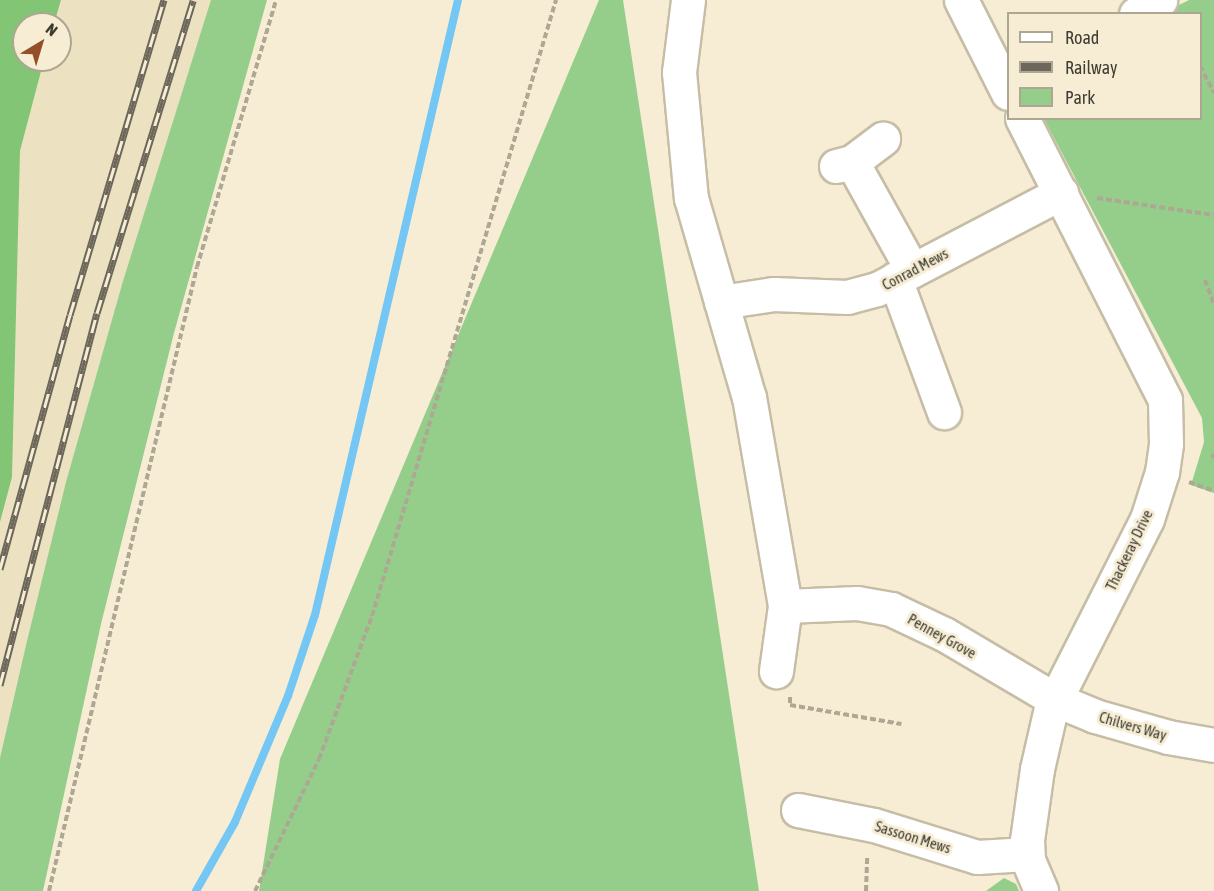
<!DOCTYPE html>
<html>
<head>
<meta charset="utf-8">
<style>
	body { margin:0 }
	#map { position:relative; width:1214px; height:891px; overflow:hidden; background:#f6edd4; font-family:"Asap Condensed",sans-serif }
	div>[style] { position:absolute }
	.built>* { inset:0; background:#ece2c2 }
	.green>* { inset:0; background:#95ce8a }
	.forest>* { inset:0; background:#82c575 }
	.stream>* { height:8px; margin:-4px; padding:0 4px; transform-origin:4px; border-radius:4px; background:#74c6f4 }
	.path>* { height:4px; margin-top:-2px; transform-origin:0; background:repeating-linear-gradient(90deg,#ada794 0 6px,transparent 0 9px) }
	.roads { filter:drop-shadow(2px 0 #c6bda6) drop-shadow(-2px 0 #c6bda6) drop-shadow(0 2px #c6bda6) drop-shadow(0 -2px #c6bda6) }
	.minor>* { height:33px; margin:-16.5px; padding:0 16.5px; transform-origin:16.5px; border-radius:16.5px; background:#fff }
	.rail>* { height:7px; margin-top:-3.5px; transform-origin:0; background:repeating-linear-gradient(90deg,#f6edd4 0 14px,#6c675a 0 28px); box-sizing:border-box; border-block:2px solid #6c675a }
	span { translate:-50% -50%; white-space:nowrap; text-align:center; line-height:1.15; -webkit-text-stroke:6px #f6edd4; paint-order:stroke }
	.street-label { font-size:15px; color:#3f3c32 }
	.legend { position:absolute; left:1007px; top:12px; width:195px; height:108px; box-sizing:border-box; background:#f6edd4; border:2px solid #ada693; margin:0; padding:8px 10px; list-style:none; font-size:18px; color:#3f3c32 }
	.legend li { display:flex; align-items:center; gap:12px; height:30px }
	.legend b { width:30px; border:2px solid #ada693 }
	.north { position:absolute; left:12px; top:12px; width:60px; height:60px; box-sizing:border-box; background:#f6edd4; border:2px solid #ada693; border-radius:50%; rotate:38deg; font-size:16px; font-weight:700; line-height:24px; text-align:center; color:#3f3c32 }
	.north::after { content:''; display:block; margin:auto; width:21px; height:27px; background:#954f28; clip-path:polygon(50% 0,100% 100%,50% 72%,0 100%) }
</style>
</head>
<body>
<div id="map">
	<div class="built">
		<i style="clip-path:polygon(61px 0,259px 0,0 891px,0 255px,20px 151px,44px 60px,60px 60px,60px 24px,54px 24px)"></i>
	</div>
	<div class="green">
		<i style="clip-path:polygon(211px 0,267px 0,174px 333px,101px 624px,43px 891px,0 891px,0 758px,27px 641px,66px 482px,123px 281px)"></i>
		<i style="clip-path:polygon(599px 0,623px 0,759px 891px,259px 891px,280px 759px)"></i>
		<i style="clip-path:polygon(1189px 0,1214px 0,1214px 493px,1191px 485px,1204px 442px,1202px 418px,1044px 119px,1200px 118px,1200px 14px,1163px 13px)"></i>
		<i style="clip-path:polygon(1004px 878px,1016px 884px,1019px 891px,986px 891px)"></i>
	</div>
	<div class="forest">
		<i style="clip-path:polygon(0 0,61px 0,54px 24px,24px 24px,24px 60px,44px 60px,20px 151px,12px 477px,0 522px)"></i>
	</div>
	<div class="stream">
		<i style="left:196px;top:891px;width:79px;rotate:-60.5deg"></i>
		<i style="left:235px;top:822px;width:137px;rotate:-67.2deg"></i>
		<i style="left:288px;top:696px;width:85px;rotate:-71.6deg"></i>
		<i style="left:315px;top:615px;width:631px;rotate:-76.91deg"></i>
	</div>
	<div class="path">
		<i style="left:1200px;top:66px;width:30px;rotate:62deg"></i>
		<i style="left:1097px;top:198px;width:118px;rotate:8.3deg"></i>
		<i style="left:1205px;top:280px;width:27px;rotate:70deg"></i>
		<i style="left:1211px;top:456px;width:3px"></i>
		<i style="left:1189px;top:482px;width:27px;rotate:20deg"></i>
		<i style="left:790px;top:697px;width:8px;rotate:90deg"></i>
		<i style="left:790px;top:705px;width:113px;rotate:9.7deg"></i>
		<i style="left:49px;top:891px;width:641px;rotate:-76.66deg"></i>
		<i style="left:197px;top:267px;width:278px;rotate:-73.5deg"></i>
		<i style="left:255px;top:891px;width:147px;rotate:-64.1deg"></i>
		<i style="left:319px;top:759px;width:153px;rotate:-69.7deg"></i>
		<i style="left:372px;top:616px;width:643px;rotate:-73.37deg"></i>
		<i style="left:866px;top:891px;width:36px;rotate:-88deg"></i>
	</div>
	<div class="roads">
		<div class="minor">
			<i style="left:688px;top:0;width:73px;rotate:97.1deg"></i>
			<i style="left:679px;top:72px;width:127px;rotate:84.6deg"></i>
			<i style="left:691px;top:198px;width:207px;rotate:73.8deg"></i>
			<i style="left:749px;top:397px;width:212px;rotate:80.2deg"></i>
			<i style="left:785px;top:606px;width:66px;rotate:97.9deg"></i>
			<i style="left:961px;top:0;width:104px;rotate:63.2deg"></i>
			<i style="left:1136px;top:14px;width:28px;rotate:-30deg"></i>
			<i style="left:1022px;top:118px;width:316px;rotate:63.1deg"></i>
			<i style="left:1165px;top:400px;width:44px;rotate:88.7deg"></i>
			<i style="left:1166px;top:444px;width:28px;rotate:98deg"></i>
			<i style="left:1162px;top:472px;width:49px;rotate:107.7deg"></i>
			<i style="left:1147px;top:519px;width:212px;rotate:116.9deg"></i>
			<i style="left:1051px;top:708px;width:63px;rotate:102.9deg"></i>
			<i style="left:1037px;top:769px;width:72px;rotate:98deg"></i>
			<i style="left:1027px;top:840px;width:20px;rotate:87deg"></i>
			<i style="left:1028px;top:860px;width:34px;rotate:67deg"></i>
			<i style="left:852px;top:162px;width:124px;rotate:60.9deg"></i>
			<i style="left:836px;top:166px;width:16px;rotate:-14deg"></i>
			<i style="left:852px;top:162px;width:39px;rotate:-37deg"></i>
			<i style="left:895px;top:279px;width:142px;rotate:69.8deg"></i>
			<i style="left:721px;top:302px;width:54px;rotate:-8.6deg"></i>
			<i style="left:774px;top:294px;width:73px;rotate:2.4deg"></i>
			<i style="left:847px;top:297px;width:31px;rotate:-15deg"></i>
			<i style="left:877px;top:289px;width:208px;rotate:-27.6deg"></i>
			<i style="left:785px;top:606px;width:72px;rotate:-2.4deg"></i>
			<i style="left:857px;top:603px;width:35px;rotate:10deg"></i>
			<i style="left:891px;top:609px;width:59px;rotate:25.3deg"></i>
			<i style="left:944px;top:634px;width:128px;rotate:30.6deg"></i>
			<i style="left:1054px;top:699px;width:44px;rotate:22.5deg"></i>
			<i style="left:1095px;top:716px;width:76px;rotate:16deg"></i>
			<i style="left:1168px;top:737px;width:47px;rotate:9.9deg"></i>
			<i style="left:798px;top:810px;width:77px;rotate:11.2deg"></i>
			<i style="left:874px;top:825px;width:108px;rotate:17.3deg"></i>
			<i style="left:977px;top:857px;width:50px;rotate:-3.4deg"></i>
		</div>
	</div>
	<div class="rail">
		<i style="left:0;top:569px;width:263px;rotate:-74.6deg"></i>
		<i style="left:70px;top:315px;width:329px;rotate:-73.4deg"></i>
		<i style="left:0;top:685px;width:384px;rotate:-75.4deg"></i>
		<i style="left:97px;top:313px;width:327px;rotate:-72.9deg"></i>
	</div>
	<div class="street-label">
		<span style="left:915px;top:269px;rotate:-28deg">Conrad Mews</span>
		<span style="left:1129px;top:550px;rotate:-64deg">Thackeray Drive</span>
		<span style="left:942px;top:636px;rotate:29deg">Penney Grove</span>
		<span style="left:1133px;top:726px;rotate:16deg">Chilvers Way</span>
		<span style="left:913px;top:837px;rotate:17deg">Sassoon Mews</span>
	</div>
	<ul class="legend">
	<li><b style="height:8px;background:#fff"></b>Road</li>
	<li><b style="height:8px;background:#6c675a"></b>Railway</li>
	<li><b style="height:16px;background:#95ce8a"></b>Park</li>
	</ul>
	<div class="north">N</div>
</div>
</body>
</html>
